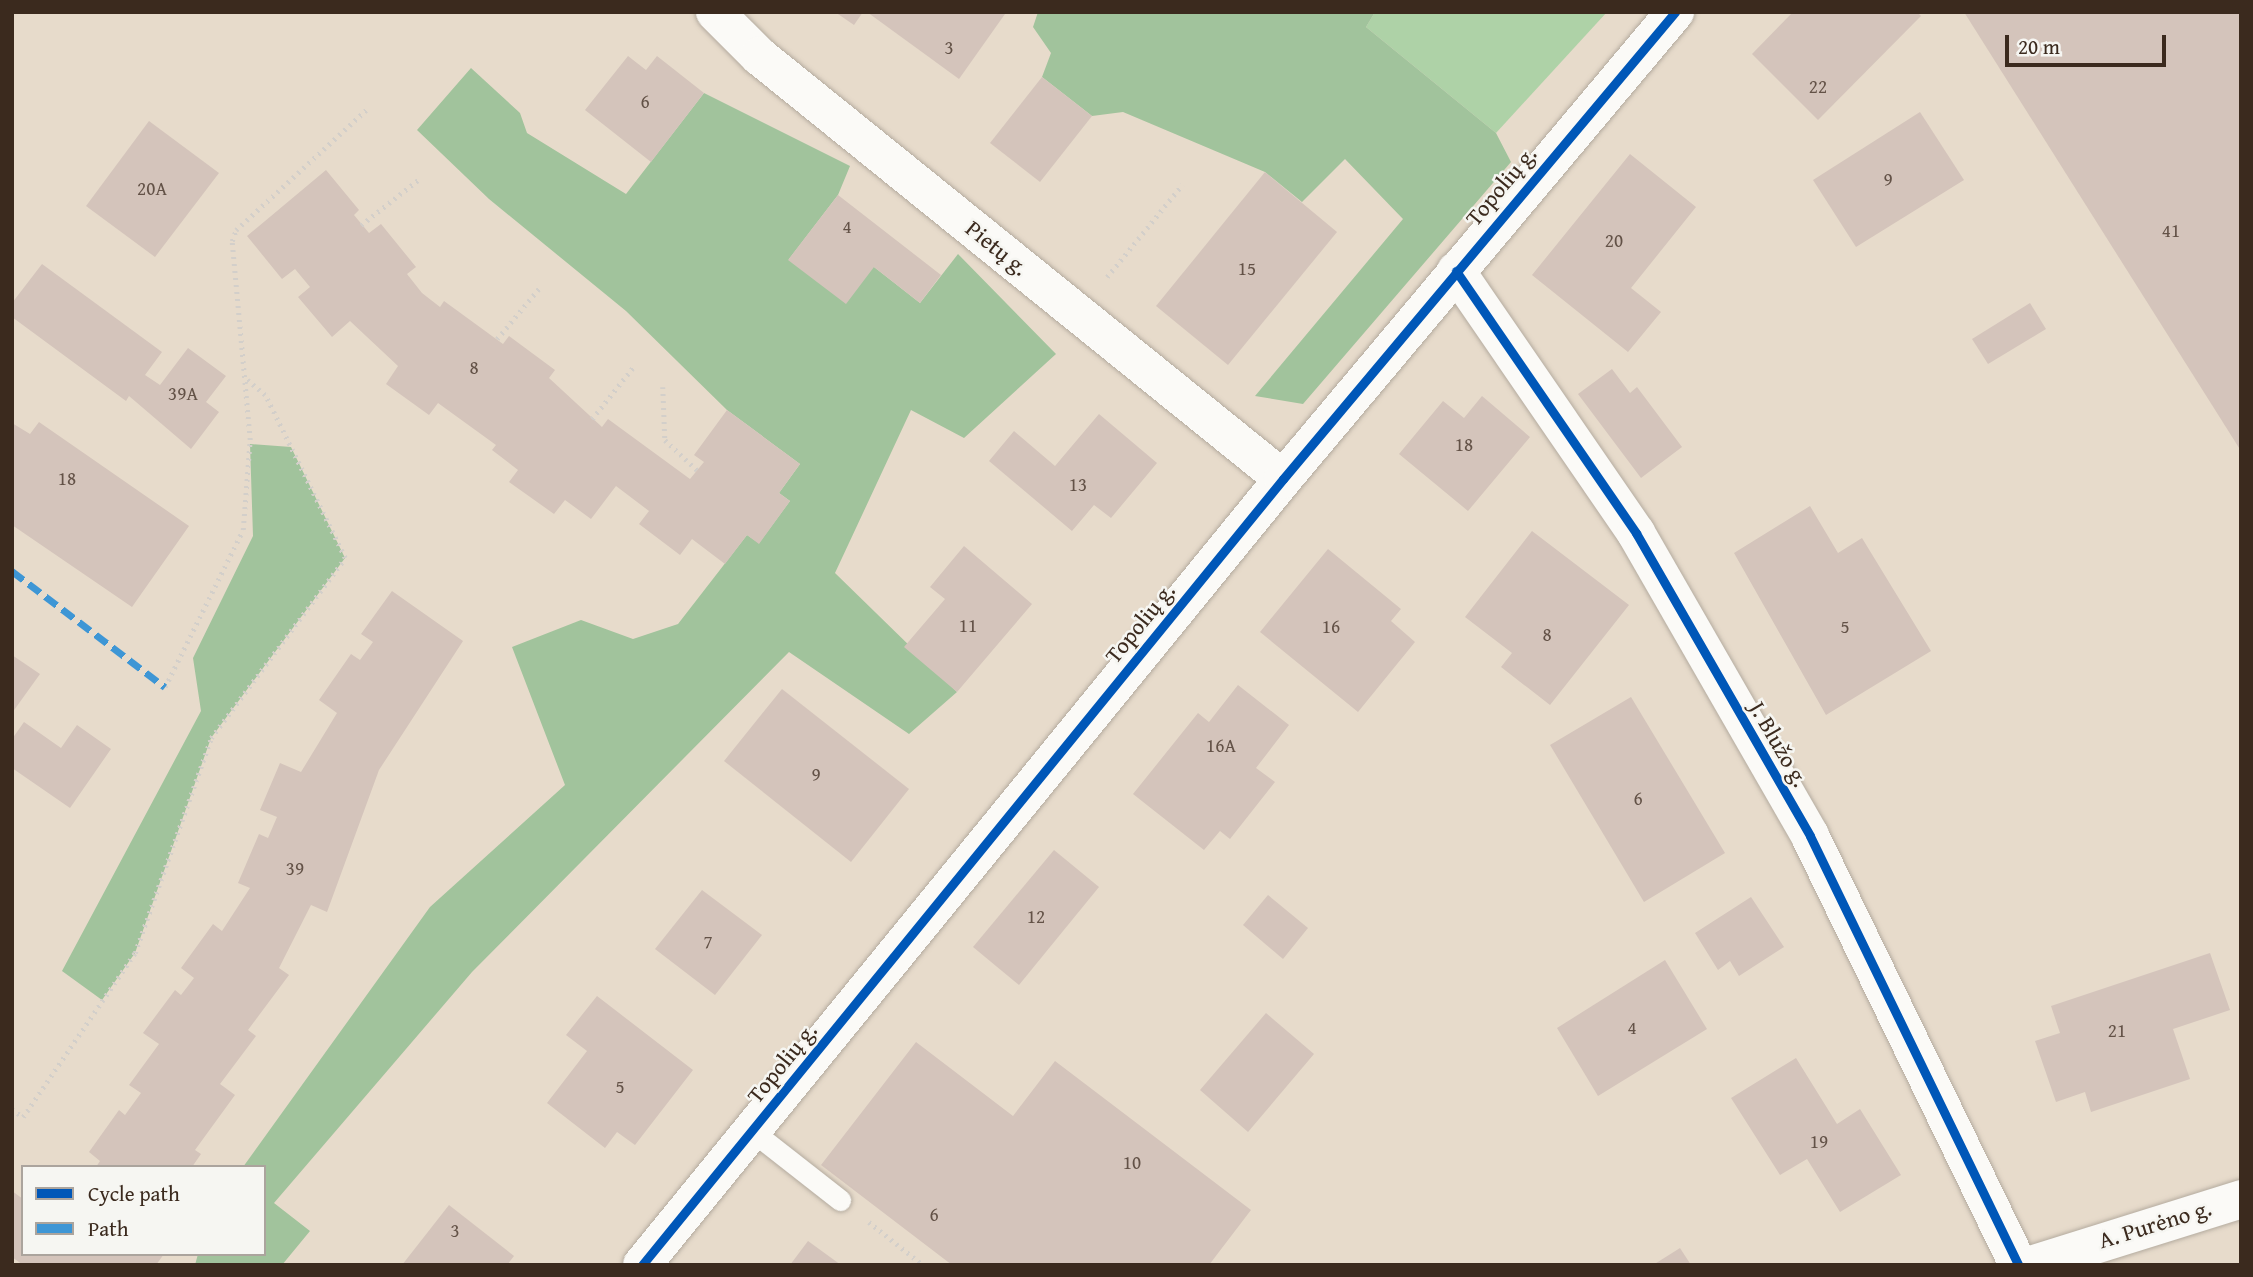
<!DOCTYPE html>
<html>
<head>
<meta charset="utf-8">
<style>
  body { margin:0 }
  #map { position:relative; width:2253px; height:1277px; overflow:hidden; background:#e7dbcb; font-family:"Gentium Book Plus",serif }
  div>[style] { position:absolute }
  .green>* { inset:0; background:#aed2a7 }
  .forest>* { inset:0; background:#a1c39c }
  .building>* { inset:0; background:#d4c4bb }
  .path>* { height:4.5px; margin-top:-2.25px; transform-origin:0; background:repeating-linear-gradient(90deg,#d3cfca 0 2px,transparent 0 7px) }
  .roads { filter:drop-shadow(0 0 2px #b4ab9f) drop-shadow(0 0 2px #b4ab9f) }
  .service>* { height:21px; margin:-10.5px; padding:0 10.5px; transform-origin:10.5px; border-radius:10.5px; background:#fbfaf7 }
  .minor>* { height:38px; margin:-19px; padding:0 19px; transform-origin:19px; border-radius:19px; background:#fbfaf7 }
  .quiet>* { height:7px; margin-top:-3.5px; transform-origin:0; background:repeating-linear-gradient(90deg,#3e96d5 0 14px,transparent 0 21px) }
  .cycleway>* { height:9px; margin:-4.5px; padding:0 4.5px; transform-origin:4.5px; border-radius:4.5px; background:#0057b8 }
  span { translate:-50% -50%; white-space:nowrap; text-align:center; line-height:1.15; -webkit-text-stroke:5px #f6f6f2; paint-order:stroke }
  .number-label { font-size:19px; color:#635247 }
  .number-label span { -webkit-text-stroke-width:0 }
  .street-label { font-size:23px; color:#3b2a1e }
  .frame { position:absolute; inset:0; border:14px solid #3b2a1e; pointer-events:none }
  .legend { position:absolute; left:21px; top:1165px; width:245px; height:91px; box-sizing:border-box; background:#f6f6f2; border:2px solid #aba49d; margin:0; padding:9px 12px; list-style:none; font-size:21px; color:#3b2a1e }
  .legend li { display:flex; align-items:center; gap:14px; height:35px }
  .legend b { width:35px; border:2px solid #aba49d }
  .scale { position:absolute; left:2005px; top:35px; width:161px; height:32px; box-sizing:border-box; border:4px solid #3b2a1e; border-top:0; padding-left:9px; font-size:21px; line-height:24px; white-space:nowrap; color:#3b2a1e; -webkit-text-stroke:5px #f6f6f2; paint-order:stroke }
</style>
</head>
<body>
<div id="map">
  <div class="green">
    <div style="clip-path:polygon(1375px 12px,1607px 12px,1496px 133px,1366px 27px)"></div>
  </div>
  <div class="forest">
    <div style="clip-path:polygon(1038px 12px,1375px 12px,1366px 27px,1496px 133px,1511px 162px,1303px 404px,1255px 396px,1403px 219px,1345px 159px,1302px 202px,1265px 172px,1123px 112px,1092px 116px,1042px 77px,1051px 53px,1033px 27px)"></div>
    <div style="clip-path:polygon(471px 68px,520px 113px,527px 133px,626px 194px,704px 93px,850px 166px,838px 195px,789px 259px,874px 267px,920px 303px,958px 254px,1056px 354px,964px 438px,911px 410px,835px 573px,957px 692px,909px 734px,789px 652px,472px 972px,274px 1203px,310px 1231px,282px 1265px,195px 1265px,198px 1254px,264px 1254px,264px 1167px,243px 1167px,430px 907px,565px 785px,512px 647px,581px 620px,633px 639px,678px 624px,747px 535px,759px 543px,790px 501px,779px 493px,800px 464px,727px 410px,626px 311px,489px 199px,417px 130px)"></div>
    <div style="clip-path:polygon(250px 444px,291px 447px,345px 558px,211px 738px,135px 953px,102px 1000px,62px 971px,201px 711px,193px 658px,253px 536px)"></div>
  </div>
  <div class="building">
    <div style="clip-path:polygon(835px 12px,863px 12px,854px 25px)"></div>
    <div style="clip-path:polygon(867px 12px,1002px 12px,1005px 14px,959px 79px)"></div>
    <div style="clip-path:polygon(1793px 12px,1917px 12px,1921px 16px,1818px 120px,1752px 54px)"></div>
    <div style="clip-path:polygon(1964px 12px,2241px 12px,2241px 451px)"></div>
    <div style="clip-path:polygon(628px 56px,646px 70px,657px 56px,704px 93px,651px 162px,585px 110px)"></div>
    <div style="clip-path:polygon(1042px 77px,1092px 116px,1040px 182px,990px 143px)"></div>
    <div style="clip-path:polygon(1920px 112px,1964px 180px,1856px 247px,1813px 180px)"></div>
    <div style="clip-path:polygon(149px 121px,219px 173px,155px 257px,86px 206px)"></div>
    <div style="clip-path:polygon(1630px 154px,1696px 207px,1631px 288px,1661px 312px,1628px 352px,1532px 275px)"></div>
    <div style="clip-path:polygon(326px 170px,359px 210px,354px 215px,369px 233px,381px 224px,416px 267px,407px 274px,422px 293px,440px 307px,444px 301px,503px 344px,509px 336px,555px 370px,549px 378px,602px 427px,608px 419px,690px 479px,704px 462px,694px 455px,727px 410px,800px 464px,779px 493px,790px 501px,759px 544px,747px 535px,725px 564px,692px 539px,680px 555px,639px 524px,649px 511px,616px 486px,591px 519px,565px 500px,554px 514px,509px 482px,518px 470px,492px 450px,496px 445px,438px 403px,429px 415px,386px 384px,398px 366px,350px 321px,332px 337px,298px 297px,310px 287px,295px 269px,282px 279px,247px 236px)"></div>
    <div style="clip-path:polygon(1265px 172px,1337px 232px,1228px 365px,1156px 306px)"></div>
    <div style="clip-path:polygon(838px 195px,941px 275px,920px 303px,874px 267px,846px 304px,788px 260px)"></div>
    <div style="clip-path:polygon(42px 264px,162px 352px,145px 375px,160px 385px,188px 348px,226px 376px,206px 402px,219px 412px,191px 449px,129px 396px,126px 401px,12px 317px,12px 303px)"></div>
    <div style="clip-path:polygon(2030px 303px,2046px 329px,1988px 364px,1972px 339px)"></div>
    <div style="clip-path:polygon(1612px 369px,1630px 393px,1637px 387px,1682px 447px,1641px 478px,1578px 394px)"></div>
    <div style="clip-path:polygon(1482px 396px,1530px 437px,1468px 511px,1399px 454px,1443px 401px,1464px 418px)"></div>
    <div style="clip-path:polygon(1099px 414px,1157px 463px,1111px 518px,1094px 505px,1072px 531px,989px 461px,1014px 431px,1055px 466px)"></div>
    <div style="clip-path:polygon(39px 422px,189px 526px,132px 607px,12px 525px,12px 423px,30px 434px)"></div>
    <div style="clip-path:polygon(1810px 506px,1838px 553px,1862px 538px,1931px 651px,1826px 715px,1734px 553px)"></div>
    <div style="clip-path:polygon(1532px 531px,1629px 605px,1550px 705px,1501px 667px,1512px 653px,1465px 617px)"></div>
    <div style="clip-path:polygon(964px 546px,1032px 604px,957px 692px,904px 647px,945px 599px,930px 587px)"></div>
    <div style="clip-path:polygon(1328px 549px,1401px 609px,1391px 621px,1415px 642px,1358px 712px,1260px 632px)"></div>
    <div style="clip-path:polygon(392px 591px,463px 641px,379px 770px,327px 912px,311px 905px,279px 968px,289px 975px,248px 1030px,256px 1036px,220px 1084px,235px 1095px,195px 1150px,201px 1154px,192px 1167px,96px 1167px,100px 1161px,89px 1152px,119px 1110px,125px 1115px,141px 1093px,129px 1085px,159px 1044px,143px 1033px,175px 990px,181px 995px,194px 978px,181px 968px,213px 924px,222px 931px,250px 888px,238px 883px,259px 834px,268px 838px,277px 817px,260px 810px,280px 763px,301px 772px,337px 713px,319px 700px,351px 654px,360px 660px,373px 642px,361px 634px)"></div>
    <div style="clip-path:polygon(12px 655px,40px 674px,12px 713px)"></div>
    <div style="clip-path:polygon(1238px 685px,1289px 725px,1256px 768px,1275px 782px,1230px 839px,1220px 831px,1204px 850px,1133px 794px,1198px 713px,1209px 722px)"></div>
    <div style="clip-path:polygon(782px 689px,909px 789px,851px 862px,724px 761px)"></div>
    <div style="clip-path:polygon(1631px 697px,1725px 853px,1644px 902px,1550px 745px)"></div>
    <div style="clip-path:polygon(24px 722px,61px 748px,77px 725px,111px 749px,70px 808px,12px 768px,12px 739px)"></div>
    <div style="clip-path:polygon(1054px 850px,1099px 887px,1019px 985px,973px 947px)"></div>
    <div style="clip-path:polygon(702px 890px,762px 935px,715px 995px,655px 949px)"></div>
    <div style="clip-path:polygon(1268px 895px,1308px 928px,1283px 959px,1243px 925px)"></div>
    <div style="clip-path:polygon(1751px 897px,1784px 947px,1739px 976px,1730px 961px,1718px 970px,1695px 933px)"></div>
    <div style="clip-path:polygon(2210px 953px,2230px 1010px,2173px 1029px,2190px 1079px,2091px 1112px,2085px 1092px,2056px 1102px,2035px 1041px,2060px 1033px,2051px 1006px)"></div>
    <div style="clip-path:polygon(1665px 960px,1707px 1029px,1598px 1096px,1557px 1028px)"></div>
    <div style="clip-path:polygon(597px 996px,693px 1070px,635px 1145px,617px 1132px,605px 1148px,547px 1103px,587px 1051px,566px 1035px)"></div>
    <div style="clip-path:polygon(1266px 1013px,1314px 1054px,1248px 1132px,1200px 1090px)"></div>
    <div style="clip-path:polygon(916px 1042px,1013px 1116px,1055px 1061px,1251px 1210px,1209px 1265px,952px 1265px,821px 1165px)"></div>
    <div style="clip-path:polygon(1796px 1058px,1837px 1124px,1860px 1109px,1901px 1175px,1840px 1212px,1807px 1159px,1780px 1175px,1731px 1098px)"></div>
    <div style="clip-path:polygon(12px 1191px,23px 1199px,23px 1254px,164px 1254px,156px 1265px,23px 1265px,12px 1257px)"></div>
    <div style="clip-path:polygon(449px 1205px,514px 1256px,507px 1265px,402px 1265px)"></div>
    <div style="clip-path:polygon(808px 1241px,841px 1265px,790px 1265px)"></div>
    <div style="clip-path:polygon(1680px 1248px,1691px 1265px,1653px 1265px)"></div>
  </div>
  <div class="path">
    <div style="left:361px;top:225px;width:73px;rotate:-38.3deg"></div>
    <div style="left:1107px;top:277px;width:119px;rotate:-50.8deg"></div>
    <div style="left:497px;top:339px;width:69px;rotate:-50.3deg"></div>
    <div style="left:663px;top:387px;width:53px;rotate:87.8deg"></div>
    <div style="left:665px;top:440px;width:44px;rotate:43.2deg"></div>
    <div style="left:592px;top:419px;width:69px;rotate:-51.5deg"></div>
    <div style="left:165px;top:687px;width:175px;rotate:-63.6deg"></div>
    <div style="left:243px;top:530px;width:90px;rotate:-85.6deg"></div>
    <div style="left:250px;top:440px;width:200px;rotate:-95.2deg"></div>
    <div style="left:232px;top:241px;width:12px;rotate:-70deg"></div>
    <div style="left:236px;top:230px;width:180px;rotate:-42.7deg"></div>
    <div style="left:12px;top:1109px;width:14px;rotate:36deg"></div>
    <div style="left:23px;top:1117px;width:199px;rotate:-55.7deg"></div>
    <div style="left:135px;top:953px;width:228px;rotate:-70.5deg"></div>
    <div style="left:211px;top:738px;width:224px;rotate:-53.3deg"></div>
    <div style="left:345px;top:558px;width:182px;rotate:-116.1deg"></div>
    <div style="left:265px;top:395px;width:26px;rotate:-140deg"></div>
    <div style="left:869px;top:1222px;width:69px;rotate:38.5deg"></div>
  </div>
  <div class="roads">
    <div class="service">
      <div style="left:752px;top:1131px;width:112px;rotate:38.1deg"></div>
    </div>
    <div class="minor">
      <div style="left:715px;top:12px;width:62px;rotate:45deg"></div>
      <div style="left:759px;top:56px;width:673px;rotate:38.91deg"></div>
      <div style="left:1456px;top:271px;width:318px;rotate:55.5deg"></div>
      <div style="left:1636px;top:533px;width:349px;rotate:60.1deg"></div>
      <div style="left:1810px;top:836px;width:477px;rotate:64.1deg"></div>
      <div style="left:642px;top:1265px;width:1014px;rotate:-50.8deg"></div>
      <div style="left:1283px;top:479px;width:610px;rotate:-49.99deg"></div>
      <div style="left:2031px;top:1265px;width:220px;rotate:-17.4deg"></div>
    </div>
  </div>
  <div class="quiet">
    <div style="left:12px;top:571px;width:192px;rotate:37.2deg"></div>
  </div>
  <div class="cycleway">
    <div style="left:1456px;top:271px;width:318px;rotate:55.5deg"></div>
    <div style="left:1636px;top:533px;width:349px;rotate:60.1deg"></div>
    <div style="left:1810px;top:836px;width:477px;rotate:64.1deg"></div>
    <div style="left:642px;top:1265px;width:1014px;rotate:-50.8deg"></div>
    <div style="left:1283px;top:479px;width:610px;rotate:-49.99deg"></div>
  </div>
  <div class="number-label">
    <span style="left:949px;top:48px">3</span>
    <span style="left:1818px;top:87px">22</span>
    <span style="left:645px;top:102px">6</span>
    <span style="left:1888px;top:180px">9</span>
    <span style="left:152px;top:189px">20A</span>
    <span style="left:847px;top:227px">4</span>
    <span style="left:2171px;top:231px">41</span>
    <span style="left:1614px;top:241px">20</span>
    <span style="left:1247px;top:269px">15</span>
    <span style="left:474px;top:368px">8</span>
    <span style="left:183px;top:394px">39A</span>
    <span style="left:1464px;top:445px">18</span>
    <span style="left:67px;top:479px">18</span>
    <span style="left:1078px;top:485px">13</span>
    <span style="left:968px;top:626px">11</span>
    <span style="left:1331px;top:627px">16</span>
    <span style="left:1845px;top:627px">5</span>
    <span style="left:1547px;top:635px">8</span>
    <span style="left:1221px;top:746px">16A</span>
    <span style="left:816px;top:775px">9</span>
    <span style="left:1638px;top:799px">6</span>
    <span style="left:295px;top:869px">39</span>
    <span style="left:1036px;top:917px">12</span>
    <span style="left:708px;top:942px">7</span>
    <span style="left:1632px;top:1028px">4</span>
    <span style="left:2117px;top:1031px">21</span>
    <span style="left:620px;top:1087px">5</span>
    <span style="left:1819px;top:1142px">19</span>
    <span style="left:1132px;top:1163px">10</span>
    <span style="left:934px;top:1215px">6</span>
    <span style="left:455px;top:1231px">3</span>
  </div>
  <div class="street-label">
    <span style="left:1501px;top:186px;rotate:-50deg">Topolių g.</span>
    <span style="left:997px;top:248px;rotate:39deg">Pietų g.</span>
    <span style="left:1140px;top:623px;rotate:-51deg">Topolių g.</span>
    <span style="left:1779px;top:744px;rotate:60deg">J. Blužo g.</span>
    <span style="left:782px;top:1063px;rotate:-51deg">Topolių g.</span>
    <span style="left:2155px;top:1224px;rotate:-17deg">A. Purėno g.</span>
  </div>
  <div class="frame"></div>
  <ul class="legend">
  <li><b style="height:9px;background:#0057b8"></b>Cycle path</li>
  <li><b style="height:9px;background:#3e96d5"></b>Path</li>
  </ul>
  <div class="scale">20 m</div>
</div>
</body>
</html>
